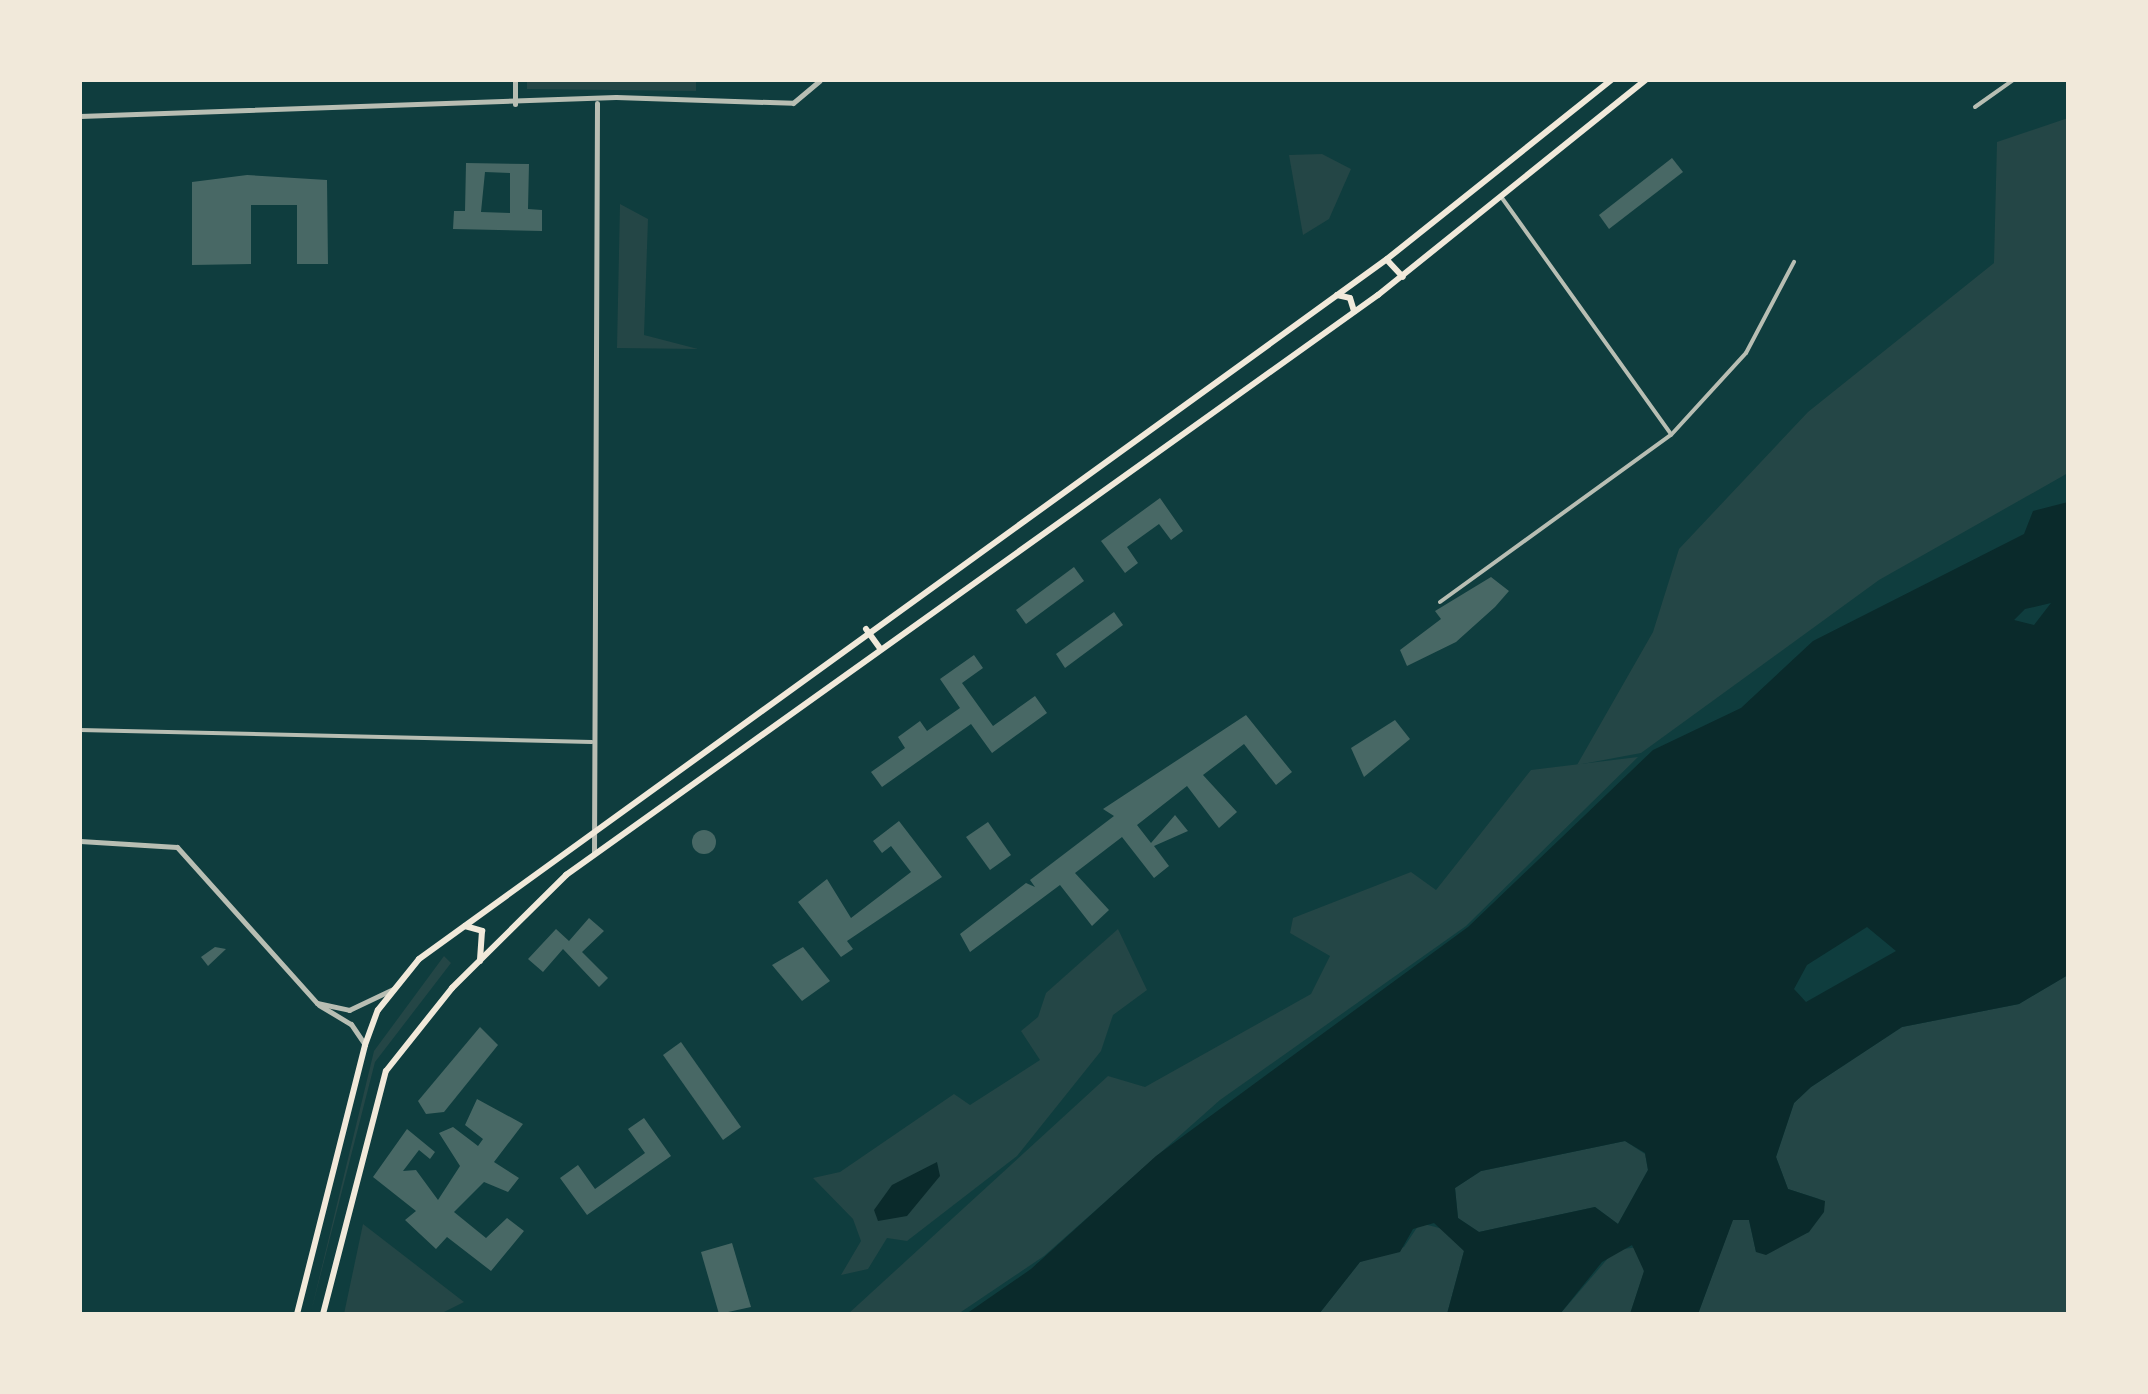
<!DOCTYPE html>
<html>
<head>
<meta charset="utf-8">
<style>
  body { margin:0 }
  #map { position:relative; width:2148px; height:1394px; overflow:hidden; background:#0f3d3e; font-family:Ubuntu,sans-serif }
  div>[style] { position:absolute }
  .green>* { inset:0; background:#244646 }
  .water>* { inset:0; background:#0a2a2b }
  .building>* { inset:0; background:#486865 }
  .round { border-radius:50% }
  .minor>* { height:4px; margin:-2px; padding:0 2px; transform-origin:2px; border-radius:2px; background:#b8beb3 }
  .tertiary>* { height:5px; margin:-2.5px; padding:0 2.5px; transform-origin:2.5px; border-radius:2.5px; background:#b8beb3 }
  .primary>* { height:6px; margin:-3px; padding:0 3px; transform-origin:3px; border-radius:3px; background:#f1e9da }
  span { translate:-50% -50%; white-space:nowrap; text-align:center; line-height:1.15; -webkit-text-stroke:10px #f1e9da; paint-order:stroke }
  .frame { position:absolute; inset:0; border:82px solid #f1e9da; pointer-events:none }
</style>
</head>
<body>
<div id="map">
  <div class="green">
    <div style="clip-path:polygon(527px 80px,696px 80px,696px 91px,527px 89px)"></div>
    <div style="clip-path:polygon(2068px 118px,2068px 473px,1879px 580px,1641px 753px,1577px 765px,1653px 632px,1679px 549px,1808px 412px,1994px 263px,1997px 142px)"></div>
    <div style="clip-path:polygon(1322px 154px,1351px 169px,1329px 219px,1303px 235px,1289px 155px)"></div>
    <div style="clip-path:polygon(620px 204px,648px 219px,644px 335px,698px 349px,617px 348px)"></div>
    <div style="clip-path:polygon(1638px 757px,1466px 926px,1220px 1100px,1044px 1256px,958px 1314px,848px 1314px,1108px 1076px,1145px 1087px,1311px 994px,1330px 956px,1290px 933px,1293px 918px,1411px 872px,1436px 890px,1531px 770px)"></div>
    <div style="clip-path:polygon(1118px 929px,1147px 990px,1113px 1015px,1101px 1051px,1017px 1156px,907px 1241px,887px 1238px,868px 1269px,841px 1275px,861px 1241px,853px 1219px,813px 1178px,840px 1172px,954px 1094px,970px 1105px,1040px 1060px,1021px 1031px,1038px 1017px,1046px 993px)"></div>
    <div style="clip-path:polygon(444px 956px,451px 963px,375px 1062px,311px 1312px,374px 1051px)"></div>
    <div style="clip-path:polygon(2068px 975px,2068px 1314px,1698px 1314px,1733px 1219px,1749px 1220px,1756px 1252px,1809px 1232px,1819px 1199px,1788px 1189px,1776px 1157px,1794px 1103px,1811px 1087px,1902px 1027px,2019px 1004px)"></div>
    <div style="clip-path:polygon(1625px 1141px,1645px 1154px,1648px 1170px,1618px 1224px,1595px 1207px,1479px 1232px,1458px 1218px,1455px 1188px,1481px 1171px)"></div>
    <div style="clip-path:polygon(1420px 1223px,1451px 1231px,1464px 1251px,1447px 1314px,1319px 1314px,1360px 1262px,1404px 1247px)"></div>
    <div style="clip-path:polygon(363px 1224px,464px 1302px,440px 1314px,344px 1314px)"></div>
    <div style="clip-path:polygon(1639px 1247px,1644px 1272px,1630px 1314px,1560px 1314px,1615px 1250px)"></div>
  </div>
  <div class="water">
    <div style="clip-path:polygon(evenodd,2068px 502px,2068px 975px,2019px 1004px,1902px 1027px,1811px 1087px,1794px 1103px,1776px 1157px,1788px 1189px,1825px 1201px,1824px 1212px,1809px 1232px,1766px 1255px,1756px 1252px,1749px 1220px,1733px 1220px,1698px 1314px,1630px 1314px,1644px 1271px,1632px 1245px,1602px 1262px,1560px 1314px,1447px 1314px,1464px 1251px,1434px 1223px,1413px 1229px,1400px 1252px,1360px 1262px,1319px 1314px,966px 1314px,1031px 1269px,1156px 1156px,1468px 927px,1653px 750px,1741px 708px,1813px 641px,2024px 534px,2033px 511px,2068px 502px,2051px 603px,2034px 625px,2014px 620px,2025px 609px,2051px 603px,2068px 502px,1867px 927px,1896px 951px,1806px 1002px,1794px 989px,1807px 965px,1867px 927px,2068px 502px,1625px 1141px,1645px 1153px,1648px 1170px,1618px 1224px,1595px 1207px,1479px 1232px,1458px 1218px,1455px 1188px,1481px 1171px,1625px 1141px)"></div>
    <div style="clip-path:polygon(937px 1162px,940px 1176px,907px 1216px,878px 1221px,874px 1210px,892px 1185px)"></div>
  </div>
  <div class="building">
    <div style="clip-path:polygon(1672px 158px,1683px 172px,1609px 229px,1599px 215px)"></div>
    <div style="clip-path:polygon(evenodd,466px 163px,529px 164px,528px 209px,542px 210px,542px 231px,453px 229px,454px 211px,465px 211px,466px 163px,485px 172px,510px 173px,510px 213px,481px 212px,485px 172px)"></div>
    <div style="clip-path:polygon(247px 175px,327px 180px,328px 264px,297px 264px,297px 205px,251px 205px,251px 264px,192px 265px,192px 182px)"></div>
    <div style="clip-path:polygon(1160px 498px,1183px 531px,1171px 540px,1159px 524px,1127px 547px,1138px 563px,1125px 573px,1101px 541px)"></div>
    <div style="clip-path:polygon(1074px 567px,1084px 581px,1026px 624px,1016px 610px)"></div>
    <div style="clip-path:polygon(1491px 577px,1509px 591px,1495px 607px,1456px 642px,1407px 666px,1400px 650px,1441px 619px,1435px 611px)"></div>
    <div style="clip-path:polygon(1114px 612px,1123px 625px,1065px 668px,1056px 654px)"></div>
    <div style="clip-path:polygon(974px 655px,983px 668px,962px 683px,993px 726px,1035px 696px,1047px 713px,992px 753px,971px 724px,882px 787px,871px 772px,905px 748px,898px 737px,920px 721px,927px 731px,960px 708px,940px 679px)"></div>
    <div style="clip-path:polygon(1246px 715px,1292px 772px,1276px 785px,1244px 744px,1203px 775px,1237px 812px,1219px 828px,1187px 786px,1137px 825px,1151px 843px,1175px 815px,1188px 831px,1154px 846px,1169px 866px,1154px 878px,1122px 837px,1075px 873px,1109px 910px,1092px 926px,1060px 885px,970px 952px,960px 934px,1026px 883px,1035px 887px,1030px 880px,1114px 816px,1103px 809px)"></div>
    <div style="clip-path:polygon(1395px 720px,1410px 739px,1364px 777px,1351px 748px)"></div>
    <div style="clip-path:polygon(899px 821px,942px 877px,847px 941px,853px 949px,841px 957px,798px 902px,827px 879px,851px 918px,911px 872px,891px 846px,882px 853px,873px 841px)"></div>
    <div style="clip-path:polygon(988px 822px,1011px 855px,990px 870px,966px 837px)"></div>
    <div class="round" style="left:692px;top:830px;width:24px;height:24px"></div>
    <div style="clip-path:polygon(589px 918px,604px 931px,582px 952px,608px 978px,599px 987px,563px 949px,543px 972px,528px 959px,556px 929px,569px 941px)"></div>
    <div style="clip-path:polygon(215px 947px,226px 949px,208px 966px,201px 957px)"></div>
    <div style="clip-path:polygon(803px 947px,830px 981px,802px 1001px,772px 965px)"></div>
    <div style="clip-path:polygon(480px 1027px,498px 1045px,444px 1112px,426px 1114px,418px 1101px)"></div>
    <div style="clip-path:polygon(681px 1042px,741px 1127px,723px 1140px,663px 1055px)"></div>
    <div style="clip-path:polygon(477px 1099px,523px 1124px,494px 1162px,519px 1178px,508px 1192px,484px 1182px,454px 1212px,486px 1238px,507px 1218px,524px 1231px,491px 1271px,447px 1237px,436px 1249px,405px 1220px,416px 1211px,373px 1177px,407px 1129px,435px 1152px,430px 1159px,419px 1150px,403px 1171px,416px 1170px,438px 1200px,460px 1166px,439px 1133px,453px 1127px,478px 1146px,483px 1139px,465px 1125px)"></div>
    <div style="clip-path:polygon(644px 1118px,671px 1156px,587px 1215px,560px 1178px,578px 1165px,595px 1189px,645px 1153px,628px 1129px)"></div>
    <div style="clip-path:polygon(732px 1243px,751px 1307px,719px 1314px,701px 1252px)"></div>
  </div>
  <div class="minor">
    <div style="left:1975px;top:107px;width:47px;rotate:-35.4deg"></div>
    <div style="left:1502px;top:198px;width:290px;rotate:54.4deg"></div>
    <div style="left:1440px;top:602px;width:285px;rotate:-35.9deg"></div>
    <div style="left:1671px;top:435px;width:111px;rotate:-47.6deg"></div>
    <div style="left:1746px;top:353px;width:103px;rotate:-62.2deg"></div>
    <div style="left:80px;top:730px;width:512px;rotate:1.34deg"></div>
  </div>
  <div class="tertiary">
    <div style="left:515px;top:80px;width:24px;rotate:90deg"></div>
    <div style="left:80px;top:116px;width:536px;rotate:-2.03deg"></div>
    <div style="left:616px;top:97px;width:177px;rotate:1.9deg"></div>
    <div style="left:793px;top:103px;width:35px;rotate:-40deg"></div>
    <div style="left:80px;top:841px;width:97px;rotate:3.5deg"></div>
    <div style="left:177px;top:847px;width:210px;rotate:48.1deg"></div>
    <div style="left:317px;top:1003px;width:33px;rotate:12deg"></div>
    <div style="left:349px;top:1010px;width:49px;rotate:-25.5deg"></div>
    <div style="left:594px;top:853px;width:750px;rotate:-89.77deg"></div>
    <div style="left:319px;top:1005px;width:37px;rotate:31deg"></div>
    <div style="left:351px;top:1024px;width:25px;rotate:56deg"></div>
  </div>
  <div class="primary">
    <div style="left:1387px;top:260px;width:23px;rotate:47deg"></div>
    <div style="left:1337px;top:295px;width:13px;rotate:13deg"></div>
    <div style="left:1350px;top:298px;width:14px;rotate:73deg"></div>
    <div style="left:866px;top:629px;width:24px;rotate:54deg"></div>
    <div style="left:465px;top:926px;width:18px;rotate:16deg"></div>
    <div style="left:482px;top:931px;width:30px;rotate:94deg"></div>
    <div style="left:297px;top:1314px;width:277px;rotate:-75.8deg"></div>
    <div style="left:365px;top:1045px;width:37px;rotate:-70deg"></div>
    <div style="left:378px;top:1010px;width:65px;rotate:-51.2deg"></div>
    <div style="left:419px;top:959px;width:1195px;rotate:-35.87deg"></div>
    <div style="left:1387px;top:259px;width:287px;rotate:-38.6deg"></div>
    <div style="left:323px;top:1314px;width:251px;rotate:-75.5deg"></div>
    <div style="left:386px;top:1071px;width:106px;rotate:-51.5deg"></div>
    <div style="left:452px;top:988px;width:161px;rotate:-44.7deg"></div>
    <div style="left:566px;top:875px;width:998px;rotate:-35.54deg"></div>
    <div style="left:1378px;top:295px;width:343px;rotate:-38.8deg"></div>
  </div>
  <div class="frame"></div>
</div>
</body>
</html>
